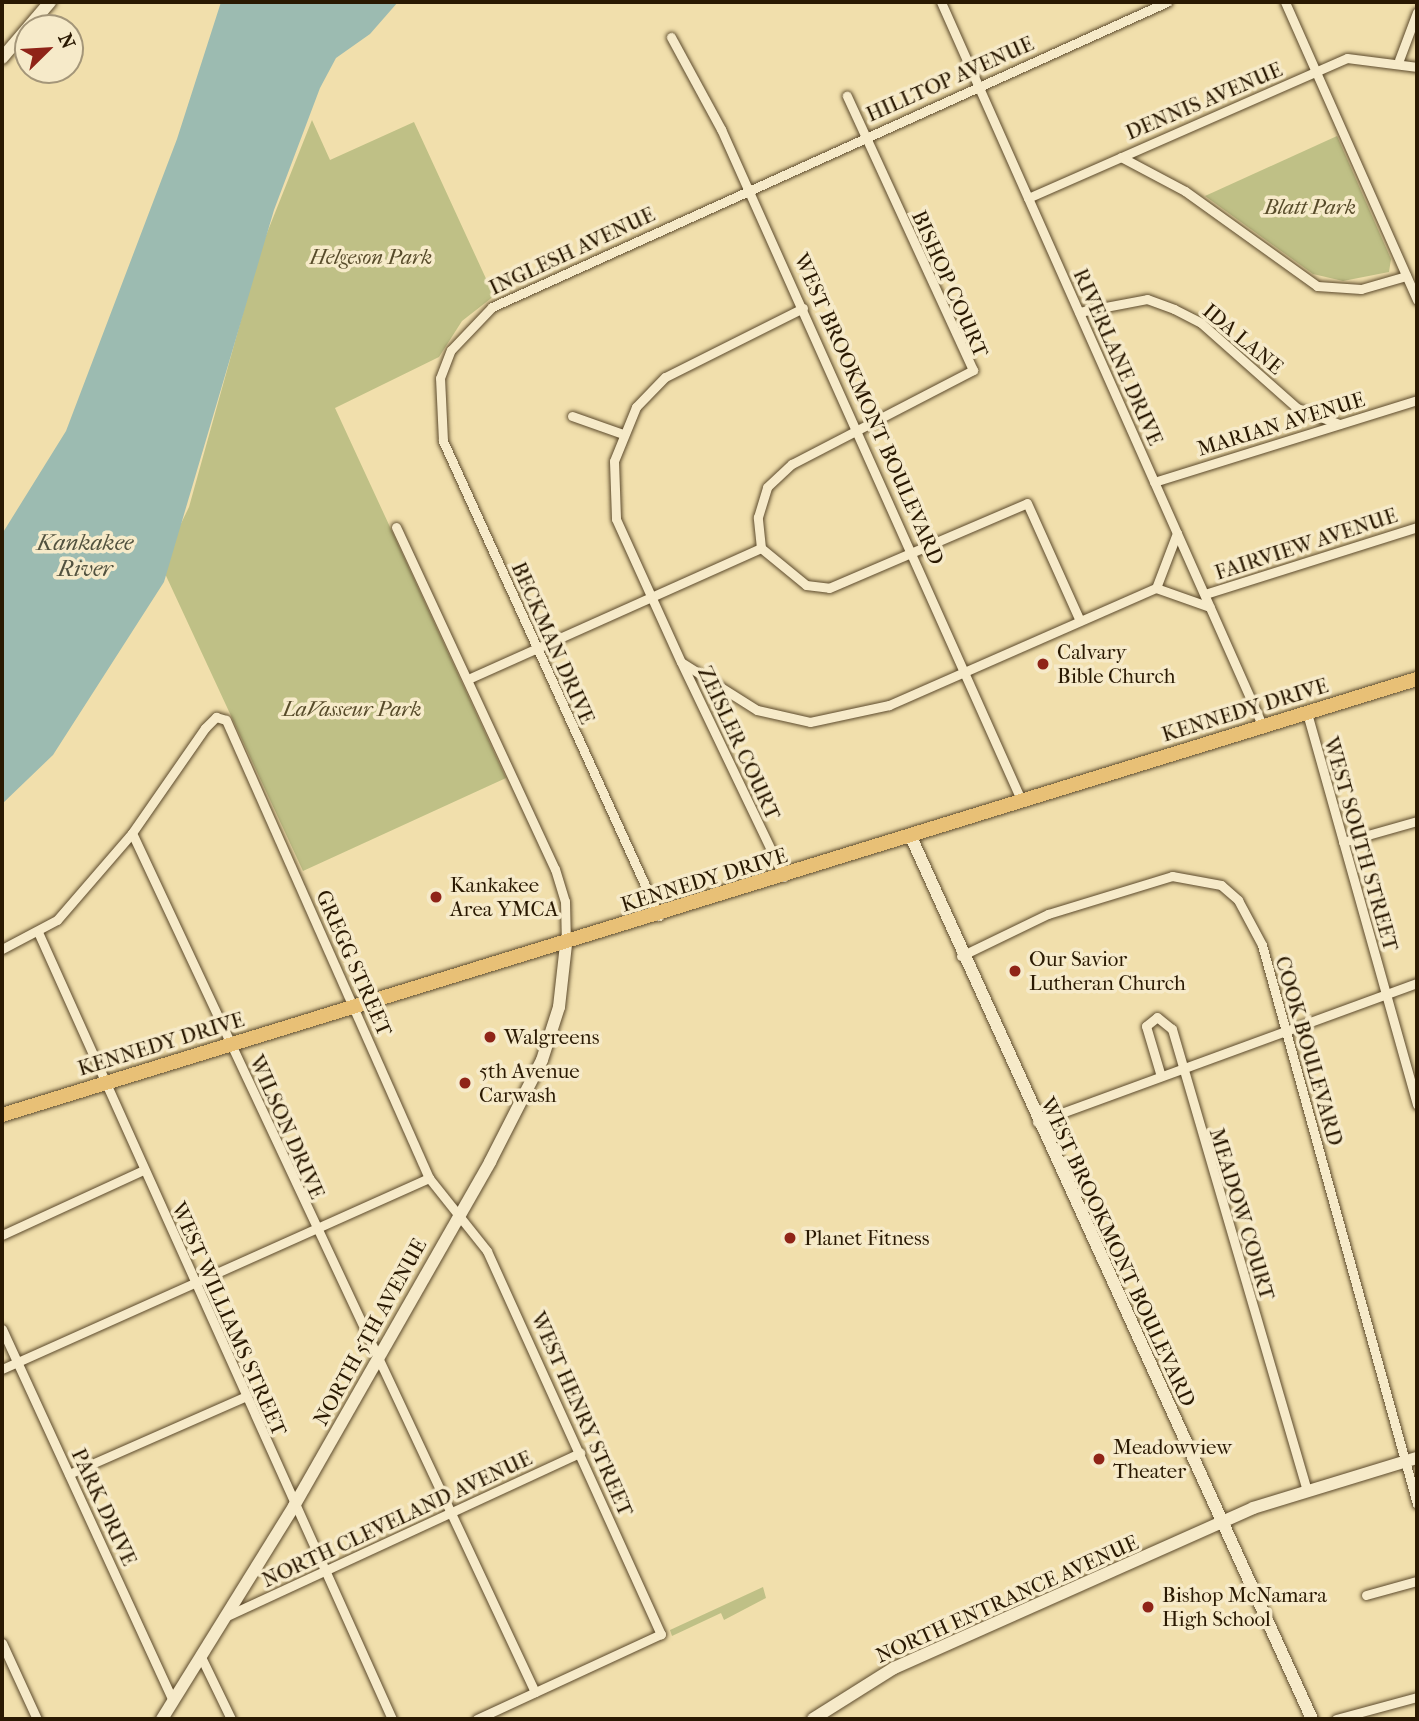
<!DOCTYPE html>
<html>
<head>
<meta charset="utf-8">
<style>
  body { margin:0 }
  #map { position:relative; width:1419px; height:1721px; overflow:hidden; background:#f1dfac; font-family:"IM FELL French Canon",serif }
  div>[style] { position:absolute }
  .green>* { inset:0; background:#bfc086 }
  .water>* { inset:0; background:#9cbbb1 }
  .roads { filter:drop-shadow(0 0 2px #5c4a2c) drop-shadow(0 0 2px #5c4a2c) }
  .street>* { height:9px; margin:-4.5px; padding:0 4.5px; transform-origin:4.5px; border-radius:4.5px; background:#f6eac9 }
  .secondary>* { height:12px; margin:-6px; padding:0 6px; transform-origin:6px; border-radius:6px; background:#f6eac9 }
  .primary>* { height:14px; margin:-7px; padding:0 7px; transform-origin:7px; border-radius:7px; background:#e8c076 }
  .dots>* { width:19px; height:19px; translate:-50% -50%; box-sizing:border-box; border:4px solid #f6eac9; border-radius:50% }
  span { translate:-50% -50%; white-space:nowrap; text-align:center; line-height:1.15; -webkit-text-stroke:7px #f6eac9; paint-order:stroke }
  .street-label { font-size:21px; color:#2a1902 }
  .park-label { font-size:21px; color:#574b2a; font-style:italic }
  .poi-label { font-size:21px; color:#2a1902 }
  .left { translate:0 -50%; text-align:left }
  .water-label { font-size:23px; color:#52523f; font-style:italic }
  .frame { position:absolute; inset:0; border:4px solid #2a1902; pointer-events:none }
  .north { position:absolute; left:14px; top:14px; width:70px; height:70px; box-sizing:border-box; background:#f6eac9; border:2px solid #a49679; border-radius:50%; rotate:66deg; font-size:19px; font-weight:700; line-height:28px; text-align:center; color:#2a1902 }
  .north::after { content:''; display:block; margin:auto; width:24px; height:32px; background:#8f2418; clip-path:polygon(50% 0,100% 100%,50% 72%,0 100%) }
</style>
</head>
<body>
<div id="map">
  <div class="green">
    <div style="clip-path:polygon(312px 120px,330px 160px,414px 122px,494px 296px,462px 321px,439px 357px,335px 408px,506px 778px,303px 871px,161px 565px,189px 507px,261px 248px)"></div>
    <div style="clip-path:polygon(1337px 136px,1391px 259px,1389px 272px,1343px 281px,1313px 274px,1205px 196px)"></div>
    <div style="clip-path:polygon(763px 1587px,766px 1598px,724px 1620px,721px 1613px,672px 1636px,670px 1630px)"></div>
  </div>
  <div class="water">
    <div style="clip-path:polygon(221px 2px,398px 2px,370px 34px,336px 58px,320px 88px,274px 210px,164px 582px,53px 755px,2px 804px,2px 534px,66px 431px,177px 139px)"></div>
  </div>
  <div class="roads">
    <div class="street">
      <div style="left:941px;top:2px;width:793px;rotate:66.05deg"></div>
      <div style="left:1285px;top:2px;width:326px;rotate:66.1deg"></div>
      <div style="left:671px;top:37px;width:105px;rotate:61.5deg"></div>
      <div style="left:721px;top:129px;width:737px;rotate:65.9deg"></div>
      <div style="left:1399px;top:60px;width:51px;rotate:-69.4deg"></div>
      <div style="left:1121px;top:157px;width:72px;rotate:28deg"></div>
      <div style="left:1185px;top:191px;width:163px;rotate:35.7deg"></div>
      <div style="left:1317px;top:286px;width:44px;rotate:3.9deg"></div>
      <div style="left:1361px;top:289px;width:47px;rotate:-16.1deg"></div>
      <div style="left:1028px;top:198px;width:348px;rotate:-23.7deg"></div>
      <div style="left:1347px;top:58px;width:71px;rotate:7.3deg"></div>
      <div style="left:803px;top:308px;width:154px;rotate:153.4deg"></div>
      <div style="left:665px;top:377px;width:42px;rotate:134deg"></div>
      <div style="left:636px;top:407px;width:58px;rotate:112.2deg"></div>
      <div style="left:614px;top:461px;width:58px;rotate:88deg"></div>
      <div style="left:616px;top:519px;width:157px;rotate:65.6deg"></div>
      <div style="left:681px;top:662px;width:90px;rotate:32.3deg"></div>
      <div style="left:757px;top:710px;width:54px;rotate:12.8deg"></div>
      <div style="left:810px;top:722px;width:81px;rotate:-12.1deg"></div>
      <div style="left:889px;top:705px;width:292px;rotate:-23.7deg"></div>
      <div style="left:1156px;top:588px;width:59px;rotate:-69.1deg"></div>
      <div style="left:1079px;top:312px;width:69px;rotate:-10.8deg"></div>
      <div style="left:1147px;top:299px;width:29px;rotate:20deg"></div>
      <div style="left:1174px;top:309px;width:30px;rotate:27deg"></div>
      <div style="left:1201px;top:323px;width:128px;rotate:41.5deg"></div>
      <div style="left:1297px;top:408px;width:45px;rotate:20.9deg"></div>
      <div style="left:572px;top:416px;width:54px;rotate:19.4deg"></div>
      <div style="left:1154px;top:482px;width:275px;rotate:-17.3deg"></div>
      <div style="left:396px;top:527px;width:377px;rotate:65.1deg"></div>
      <div style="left:555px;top:869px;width:34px;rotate:73deg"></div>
      <div style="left:565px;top:901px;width:43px;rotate:88.7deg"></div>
      <div style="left:761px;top:548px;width:31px;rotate:-96deg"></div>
      <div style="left:758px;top:517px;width:31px;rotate:-73deg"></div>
      <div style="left:767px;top:487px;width:34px;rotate:-43deg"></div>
      <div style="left:792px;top:464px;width:204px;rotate:-27.4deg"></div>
      <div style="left:973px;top:370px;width:302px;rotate:-114.7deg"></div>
      <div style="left:761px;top:548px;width:58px;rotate:39.4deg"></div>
      <div style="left:806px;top:585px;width:23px;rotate:7deg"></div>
      <div style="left:829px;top:588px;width:215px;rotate:-23.2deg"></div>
      <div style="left:1027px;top:503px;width:129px;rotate:65.8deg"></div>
      <div style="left:1156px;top:588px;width:57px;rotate:19.4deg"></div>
      <div style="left:1205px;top:594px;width:222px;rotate:-17.5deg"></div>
      <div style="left:682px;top:664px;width:236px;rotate:64.4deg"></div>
      <div style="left:468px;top:679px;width:321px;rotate:-24.1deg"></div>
      <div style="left:1307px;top:713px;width:407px;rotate:74.3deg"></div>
      <div style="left:132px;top:833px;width:949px;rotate:64.87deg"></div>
      <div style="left:1343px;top:842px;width:77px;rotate:-15.8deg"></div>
      <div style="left:659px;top:916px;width:522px;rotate:-114.45deg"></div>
      <div style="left:443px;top:441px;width:63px;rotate:-92.7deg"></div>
      <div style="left:440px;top:378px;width:30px;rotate:-69deg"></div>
      <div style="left:451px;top:350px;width:59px;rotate:-46.4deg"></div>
      <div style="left:492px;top:307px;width:741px;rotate:-24.32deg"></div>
      <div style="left:38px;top:932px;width:863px;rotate:65.78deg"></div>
      <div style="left:2px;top:949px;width:62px;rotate:-27.8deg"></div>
      <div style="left:57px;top:920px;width:115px;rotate:-49.2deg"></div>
      <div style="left:132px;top:833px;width:128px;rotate:-55.2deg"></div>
      <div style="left:205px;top:728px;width:16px;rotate:-45deg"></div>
      <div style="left:216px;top:717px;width:10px;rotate:17deg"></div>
      <div style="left:226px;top:720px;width:501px;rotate:66.1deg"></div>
      <div style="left:429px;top:1178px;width:93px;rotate:51.5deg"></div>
      <div style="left:487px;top:1251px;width:421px;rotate:65.6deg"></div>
      <div style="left:661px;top:1634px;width:203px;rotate:155.2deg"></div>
      <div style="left:961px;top:956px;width:97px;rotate:-25.8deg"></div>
      <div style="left:1048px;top:914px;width:130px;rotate:-17deg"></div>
      <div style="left:1172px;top:876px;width:50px;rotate:10.4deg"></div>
      <div style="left:1221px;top:885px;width:23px;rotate:41deg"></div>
      <div style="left:1238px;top:900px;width:51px;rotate:61.9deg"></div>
      <div style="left:1262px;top:945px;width:580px;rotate:74.5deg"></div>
      <div style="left:1160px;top:1073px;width:49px;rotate:-106.6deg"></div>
      <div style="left:1146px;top:1026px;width:14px;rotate:-39deg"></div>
      <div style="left:1157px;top:1017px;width:19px;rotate:39deg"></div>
      <div style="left:1172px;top:1029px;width:480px;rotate:73.7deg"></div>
      <div style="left:1037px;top:1122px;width:405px;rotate:-20.1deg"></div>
      <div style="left:2px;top:1235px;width:155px;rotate:-24.7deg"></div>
      <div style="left:2px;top:1329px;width:409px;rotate:65.3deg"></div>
      <div style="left:2px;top:1369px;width:468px;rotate:-24.1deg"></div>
      <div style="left:69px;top:1474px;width:191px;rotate:-23.7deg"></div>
      <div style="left:1366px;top:1595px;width:53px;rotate:-15.4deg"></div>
      <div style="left:229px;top:1615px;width:387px;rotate:-24.8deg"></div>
      <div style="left:2px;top:1643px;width:84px;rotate:65.3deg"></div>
      <div style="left:202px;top:1659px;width:67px;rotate:64.2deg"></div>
      <div style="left:1336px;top:1719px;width:84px;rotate:-15.2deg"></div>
    </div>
    <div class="secondary">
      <div style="left:2px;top:58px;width:74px;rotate:-49.4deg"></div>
      <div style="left:911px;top:837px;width:969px;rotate:65.55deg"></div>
      <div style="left:162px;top:1719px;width:251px;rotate:-58.2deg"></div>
      <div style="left:294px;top:1506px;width:396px;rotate:-60.3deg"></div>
      <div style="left:490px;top:1162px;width:114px;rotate:-63deg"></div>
      <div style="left:542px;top:1060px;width:56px;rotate:-72.2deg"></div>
      <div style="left:559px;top:1007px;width:62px;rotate:-83.6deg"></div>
      <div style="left:813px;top:1719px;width:96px;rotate:-32.2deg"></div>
      <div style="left:894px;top:1668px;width:393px;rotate:-24deg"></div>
      <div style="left:1253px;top:1508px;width:171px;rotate:-17deg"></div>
    </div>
    <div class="primary">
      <div style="left:2px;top:1115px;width:1481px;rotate:-17.13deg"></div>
    </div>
  </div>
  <div class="dots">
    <div style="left:1043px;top:664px;background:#8f2418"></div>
    <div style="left:436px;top:897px;background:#8f2418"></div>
    <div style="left:1015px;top:971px;background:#8f2418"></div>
    <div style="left:490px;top:1037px;background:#8f2418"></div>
    <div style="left:465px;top:1083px;background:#8f2418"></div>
    <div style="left:790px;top:1238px;background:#8f2418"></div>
    <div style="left:1099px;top:1459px;background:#8f2418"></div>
    <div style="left:1148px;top:1607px;background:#8f2418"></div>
  </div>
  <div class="street-label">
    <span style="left:950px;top:79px;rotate:-24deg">HILLTOP AVENUE</span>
    <span style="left:1204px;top:101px;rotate:-23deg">DENNIS AVENUE</span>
    <span style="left:572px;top:251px;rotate:-25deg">INGLESH AVENUE</span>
    <span style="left:950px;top:284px;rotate:66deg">BISHOP COURT</span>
    <span style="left:1243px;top:339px;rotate:40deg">IDA LANE</span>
    <span style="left:1118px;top:357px;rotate:66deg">RIVERLANE DRIVE</span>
    <span style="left:869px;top:409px;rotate:66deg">WEST BROOKMONT BOULEVARD</span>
    <span style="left:1281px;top:424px;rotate:-17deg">MARIAN AVENUE</span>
    <span style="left:1306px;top:544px;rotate:-18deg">FAIRVIEW AVENUE</span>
    <span style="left:553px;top:643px;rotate:66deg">BECKMAN DRIVE</span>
    <span style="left:1245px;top:710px;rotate:-17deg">KENNEDY DRIVE</span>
    <span style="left:739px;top:743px;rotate:65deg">ZEISLER COURT</span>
    <span style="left:1361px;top:844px;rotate:74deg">WEST SOUTH STREET</span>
    <span style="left:704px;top:880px;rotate:-17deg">KENNEDY DRIVE</span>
    <span style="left:354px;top:963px;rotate:66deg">GREGG STREET</span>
    <span style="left:161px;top:1044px;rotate:-17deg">KENNEDY DRIVE</span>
    <span style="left:1309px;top:1051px;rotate:74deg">COOK BOULEVARD</span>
    <span style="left:287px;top:1127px;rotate:66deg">WILSON DRIVE</span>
    <span style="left:1242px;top:1214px;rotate:73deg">MEADOW COURT</span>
    <span style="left:1118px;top:1252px;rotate:65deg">WEST BROOKMONT BOULEVARD</span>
    <span style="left:229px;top:1319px;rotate:66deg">WEST WILLIAMS STREET</span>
    <span style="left:370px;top:1332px;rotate:-61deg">NORTH 5TH AVENUE</span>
    <span style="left:582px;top:1414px;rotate:66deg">WEST HENRY STREET</span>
    <span style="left:104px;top:1507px;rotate:65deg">PARK DRIVE</span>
    <span style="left:397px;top:1519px;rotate:-25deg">NORTH CLEVELAND AVENUE</span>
    <span style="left:1007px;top:1599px;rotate:-24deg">NORTH ENTRANCE AVENUE</span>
  </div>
  <div class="park-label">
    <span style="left:1310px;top:207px">Blatt Park</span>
    <span style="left:371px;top:257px">Helgeson Park</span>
    <span style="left:352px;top:709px">LaVasseur Park</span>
  </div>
  <div class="poi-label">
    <span class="left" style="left:1057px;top:664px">Calvary<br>Bible Church</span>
    <span class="left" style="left:450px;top:897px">Kankakee<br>Area YMCA</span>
    <span class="left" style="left:1029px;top:971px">Our Savior<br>Lutheran Church</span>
    <span class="left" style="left:504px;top:1037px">Walgreens</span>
    <span class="left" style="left:479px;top:1083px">5th Avenue<br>Carwash</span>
    <span class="left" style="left:804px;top:1238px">Planet Fitness</span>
    <span class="left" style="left:1113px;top:1459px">Meadowview<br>Theater</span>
    <span class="left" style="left:1162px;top:1607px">Bishop McNamara<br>High School</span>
  </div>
  <div class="water-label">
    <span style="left:85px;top:556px">Kankakee<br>River</span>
  </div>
  <div class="frame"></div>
  <div class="north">N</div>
</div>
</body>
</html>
